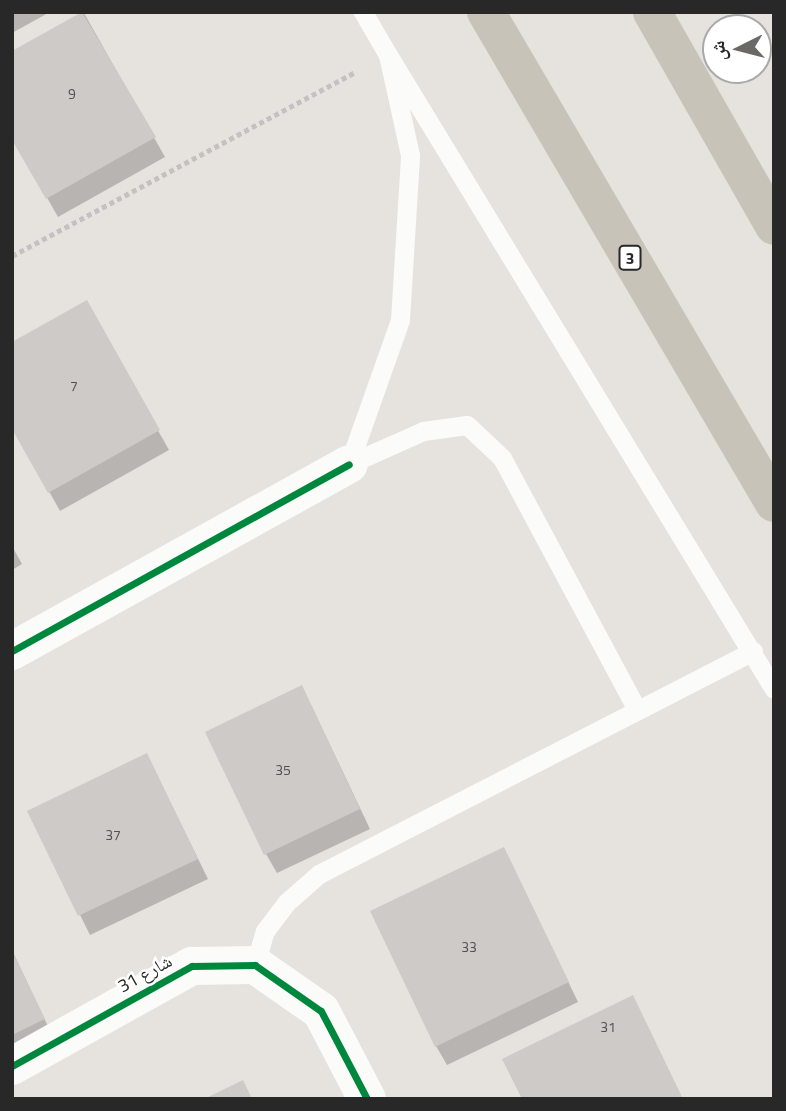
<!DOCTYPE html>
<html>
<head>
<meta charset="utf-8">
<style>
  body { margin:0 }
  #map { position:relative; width:786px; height:1111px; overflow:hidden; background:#e6e2de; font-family:"Titillium Web","Noto Naskh Arabic",sans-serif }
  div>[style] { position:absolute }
  .shadow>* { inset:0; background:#0003 }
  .building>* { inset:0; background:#cdcac7 }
  .path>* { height:4.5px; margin-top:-2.25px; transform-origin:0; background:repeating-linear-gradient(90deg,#c3c2c2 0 5px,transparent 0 8.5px) }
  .service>* { height:19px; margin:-9.5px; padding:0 9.5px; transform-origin:9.5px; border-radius:9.5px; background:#fbfbfa }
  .minor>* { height:38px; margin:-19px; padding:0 19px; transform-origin:19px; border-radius:19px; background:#fbfbfa }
  .primary>* { height:38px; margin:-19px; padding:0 19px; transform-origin:19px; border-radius:19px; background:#c7c3b8 }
  .cycleway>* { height:7px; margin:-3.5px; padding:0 3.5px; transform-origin:3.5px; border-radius:3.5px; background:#00873e }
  span { translate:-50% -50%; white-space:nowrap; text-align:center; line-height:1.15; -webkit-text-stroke:5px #fff; paint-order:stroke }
  .number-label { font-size:14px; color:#525150 }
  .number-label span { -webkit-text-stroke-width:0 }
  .shield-label span { padding:2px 5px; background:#fff; border:2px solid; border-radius:5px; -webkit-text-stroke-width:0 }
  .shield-label { font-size:16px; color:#282828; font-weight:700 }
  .street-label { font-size:18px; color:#282828 }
  .frame { position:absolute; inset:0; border:14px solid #282828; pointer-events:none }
  .north { position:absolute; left:702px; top:14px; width:70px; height:70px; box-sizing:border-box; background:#fff; border:2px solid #a9a9a9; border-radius:50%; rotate:264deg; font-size:19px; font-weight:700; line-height:28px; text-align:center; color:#282828 }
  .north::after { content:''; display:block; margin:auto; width:24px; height:32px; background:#6a6968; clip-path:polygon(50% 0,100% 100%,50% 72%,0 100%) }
</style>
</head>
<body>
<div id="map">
  <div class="shadow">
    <div style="clip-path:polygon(12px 12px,50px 12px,12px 33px)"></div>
    <div style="clip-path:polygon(84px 13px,165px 157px,58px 217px,12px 136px,12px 53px)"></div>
    <div style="clip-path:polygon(86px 303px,169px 450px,60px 511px,12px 425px)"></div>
    <div style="clip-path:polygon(12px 546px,22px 564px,12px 570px)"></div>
    <div style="clip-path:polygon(312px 707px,370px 829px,277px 873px,266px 854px)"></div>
    <div style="clip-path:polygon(147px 755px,208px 879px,90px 935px,29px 812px)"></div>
    <div style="clip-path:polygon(504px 849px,578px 1002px,447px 1065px,436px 1046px)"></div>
    <div style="clip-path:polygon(12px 950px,54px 1039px,12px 1059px)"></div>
  </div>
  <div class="building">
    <div style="clip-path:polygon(82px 12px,156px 137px,46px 199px,12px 140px,12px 51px)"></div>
    <div style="clip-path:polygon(87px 300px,160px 430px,48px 493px,12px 429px,12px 342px)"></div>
    <div style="clip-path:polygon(302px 685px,360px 809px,264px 855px,205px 732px)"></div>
    <div style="clip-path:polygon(147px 753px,198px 859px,78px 916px,27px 811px)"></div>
    <div style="clip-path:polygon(504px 847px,569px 982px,435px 1047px,370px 911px)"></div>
    <div style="clip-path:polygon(12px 951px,45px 1019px,12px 1035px)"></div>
    <div style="clip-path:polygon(633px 995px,683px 1099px,522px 1099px,502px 1059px)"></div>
    <div style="clip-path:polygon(243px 1080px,252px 1099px,204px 1099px)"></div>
  </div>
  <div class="path">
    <div style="left:12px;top:256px;width:391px;rotate:-28.2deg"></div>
  </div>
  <div class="service">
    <div style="left:388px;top:55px;width:742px;rotate:58.67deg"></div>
    <div style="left:349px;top:464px;width:153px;rotate:-70.5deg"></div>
    <div style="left:400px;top:320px;width:165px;rotate:-86.5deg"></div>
    <div style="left:410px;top:155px;width:102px;rotate:-102.4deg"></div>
    <div style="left:388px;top:55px;width:50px;rotate:-120.2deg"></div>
    <div style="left:349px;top:464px;width:81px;rotate:-24deg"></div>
    <div style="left:423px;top:431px;width:44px;rotate:-7.8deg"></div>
    <div style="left:467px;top:425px;width:48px;rotate:43.3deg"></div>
    <div style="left:502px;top:458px;width:284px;rotate:61.8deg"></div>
    <div style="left:255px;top:965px;width:35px;rotate:-74deg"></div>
    <div style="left:265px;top:931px;width:36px;rotate:-53deg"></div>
    <div style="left:287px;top:902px;width:43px;rotate:-41.2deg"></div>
    <div style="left:319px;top:874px;width:488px;rotate:-27.2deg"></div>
  </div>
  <div class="minor">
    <div style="left:12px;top:651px;width:385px;rotate:-29deg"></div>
    <div style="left:12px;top:1066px;width:206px;rotate:-29.1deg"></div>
    <div style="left:192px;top:966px;width:63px;rotate:-0.9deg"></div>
    <div style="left:255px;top:965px;width:80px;rotate:34.9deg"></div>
    <div style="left:321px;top:1011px;width:99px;rotate:62.4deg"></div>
  </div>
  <div class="primary">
    <div style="left:486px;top:12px;width:569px;rotate:59.61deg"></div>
    <div style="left:652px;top:12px;width:246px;rotate:60.3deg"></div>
  </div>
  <div class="cycleway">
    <div style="left:12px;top:651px;width:385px;rotate:-29deg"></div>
    <div style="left:12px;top:1066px;width:206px;rotate:-29.1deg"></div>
    <div style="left:192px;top:966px;width:63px;rotate:-0.9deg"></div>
    <div style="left:255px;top:965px;width:80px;rotate:34.9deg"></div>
    <div style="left:321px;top:1011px;width:99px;rotate:62.4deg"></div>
  </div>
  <div class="number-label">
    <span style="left:72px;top:94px">9</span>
    <span style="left:74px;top:386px">7</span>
    <span style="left:283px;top:770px">35</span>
    <span style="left:113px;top:835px">37</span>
    <span style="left:469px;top:947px">33</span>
    <span style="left:608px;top:1027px">31</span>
  </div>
  <div class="shield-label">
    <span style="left:630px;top:258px">3</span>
  </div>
  <div class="street-label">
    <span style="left:145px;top:974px;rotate:-29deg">شارع 31</span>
  </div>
  <div class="frame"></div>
  <div class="north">ش</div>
</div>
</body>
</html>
